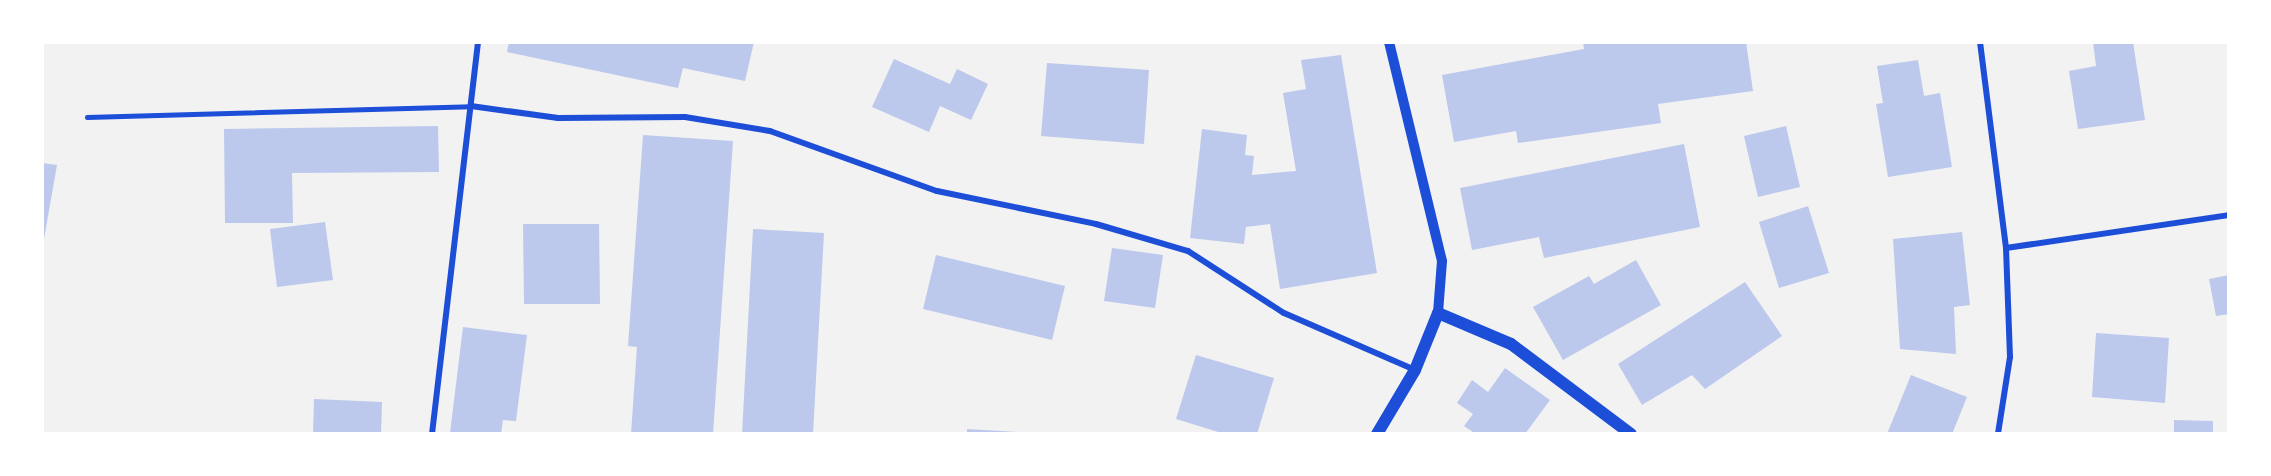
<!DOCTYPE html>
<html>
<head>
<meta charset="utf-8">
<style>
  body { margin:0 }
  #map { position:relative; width:2271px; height:476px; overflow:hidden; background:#f2f2f2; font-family:Inter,sans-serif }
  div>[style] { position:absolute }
  .building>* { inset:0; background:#bdc9ec }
  .service>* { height:4.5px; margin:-2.25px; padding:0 2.25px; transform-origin:2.25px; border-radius:2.25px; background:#1d4ed8 }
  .minor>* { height:6px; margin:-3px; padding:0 3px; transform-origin:3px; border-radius:3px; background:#1d4ed8 }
  .tertiary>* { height:10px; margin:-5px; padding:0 5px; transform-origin:5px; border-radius:5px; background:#1d4ed8 }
  .secondary>* { height:12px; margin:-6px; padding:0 6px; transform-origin:6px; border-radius:6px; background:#1d4ed8 }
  span { translate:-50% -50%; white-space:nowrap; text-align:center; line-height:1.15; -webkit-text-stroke:4.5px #fff; paint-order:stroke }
  .frame { position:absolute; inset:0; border:44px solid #fff; pointer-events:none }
</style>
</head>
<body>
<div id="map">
  <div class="building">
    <div style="clip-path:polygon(509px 42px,754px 42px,745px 81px,683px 68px,678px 88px,507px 52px)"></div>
    <div style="clip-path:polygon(1583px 42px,1746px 42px,1753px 91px,1658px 104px,1661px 123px,1518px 143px,1516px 131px,1454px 142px,1442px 75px,1584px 49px)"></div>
    <div style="clip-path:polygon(2093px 42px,2133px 42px,2145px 120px,2078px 129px,2069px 71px,2096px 66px)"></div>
    <div style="clip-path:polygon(1341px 55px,1377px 273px,1280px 289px,1270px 224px,1246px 227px,1244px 244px,1190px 238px,1202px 129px,1247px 135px,1245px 155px,1254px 156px,1252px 175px,1296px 171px,1283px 93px,1306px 89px,1301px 60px)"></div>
    <div style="clip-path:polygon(894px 59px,950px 84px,957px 69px,988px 84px,971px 120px,940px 106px,929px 132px,872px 107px)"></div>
    <div style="clip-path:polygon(1918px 60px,1924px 96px,1940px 93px,1952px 167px,1888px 177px,1876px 104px,1883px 103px,1877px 66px)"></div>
    <div style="clip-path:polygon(1047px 63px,1149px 70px,1144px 144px,1041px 136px)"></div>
    <div style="clip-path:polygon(438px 126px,439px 172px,292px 173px,293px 223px,225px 223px,224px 129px)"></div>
    <div style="clip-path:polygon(1786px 126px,1800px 187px,1758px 197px,1744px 136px)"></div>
    <div style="clip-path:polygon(643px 135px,733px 141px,713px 434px,631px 434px,637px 347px,628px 346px)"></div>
    <div style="clip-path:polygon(1684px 144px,1700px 227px,1544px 258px,1539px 237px,1472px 250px,1460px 188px)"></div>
    <div style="clip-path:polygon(42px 163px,57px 165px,44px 239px,42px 238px)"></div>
    <div style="clip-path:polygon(1808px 206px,1829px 273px,1779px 288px,1759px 222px)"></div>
    <div style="clip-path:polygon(325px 222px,333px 280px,277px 287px,270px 229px)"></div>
    <div style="clip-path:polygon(523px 224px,599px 224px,600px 304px,524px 304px)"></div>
    <div style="clip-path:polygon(753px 229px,824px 233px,813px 434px,742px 434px)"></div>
    <div style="clip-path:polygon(1962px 232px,1970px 305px,1954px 307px,1956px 354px,1900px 349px,1893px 239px)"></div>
    <div style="clip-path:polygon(1112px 248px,1163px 255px,1155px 308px,1104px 301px)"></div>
    <div style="clip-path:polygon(936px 255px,1065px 286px,1052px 340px,923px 309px)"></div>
    <div style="clip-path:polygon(1636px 260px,1661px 305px,1563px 360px,1533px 307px,1589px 276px,1594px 284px)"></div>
    <div style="clip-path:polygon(2229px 275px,2229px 314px,2216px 316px,2209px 279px)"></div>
    <div style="clip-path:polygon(1745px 282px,1782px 336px,1705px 389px,1692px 375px,1642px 405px,1618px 364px)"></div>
    <div style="clip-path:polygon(463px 327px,527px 335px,516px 421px,503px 420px,501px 434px,450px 433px)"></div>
    <div style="clip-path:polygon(2096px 333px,2169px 338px,2165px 403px,2092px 397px)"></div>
    <div style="clip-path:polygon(1196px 355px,1274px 378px,1257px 434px,1225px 434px,1176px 419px)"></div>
    <div style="clip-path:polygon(1505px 368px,1550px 400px,1525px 434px,1476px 434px,1464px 426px,1473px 414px,1457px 403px,1472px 380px,1488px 392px)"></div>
    <div style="clip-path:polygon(1911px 375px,1967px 397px,1952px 434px,1887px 434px)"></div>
    <div style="clip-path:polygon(314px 399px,382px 402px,381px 434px,313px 434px)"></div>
    <div style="clip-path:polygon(2174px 420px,2213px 421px,2213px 434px,2174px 434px)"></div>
    <div style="clip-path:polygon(967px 429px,1019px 432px,1019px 434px,967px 434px)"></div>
  </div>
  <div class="service">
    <div style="left:87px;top:117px;width:384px;rotate:-1.6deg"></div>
  </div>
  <div class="minor">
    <div style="left:1980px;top:42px;width:208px;rotate:82.8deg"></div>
    <div style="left:2006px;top:248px;width:109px;rotate:87.9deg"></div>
    <div style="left:2010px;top:357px;width:78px;rotate:98.9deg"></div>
    <div style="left:471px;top:106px;width:88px;rotate:7.9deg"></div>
    <div style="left:558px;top:118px;width:127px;rotate:-0.5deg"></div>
    <div style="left:685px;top:117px;width:86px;rotate:9.4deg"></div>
    <div style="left:770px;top:131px;width:177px;rotate:19.8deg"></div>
    <div style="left:937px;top:191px;width:162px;rotate:11.7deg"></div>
    <div style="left:1096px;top:224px;width:96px;rotate:16.4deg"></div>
    <div style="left:1188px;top:251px;width:114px;rotate:32.9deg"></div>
    <div style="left:1284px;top:313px;width:143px;rotate:23.5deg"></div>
    <div style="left:2006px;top:248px;width:225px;rotate:-8.4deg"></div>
    <div style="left:432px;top:434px;width:395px;rotate:-83.3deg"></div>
  </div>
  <div class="tertiary">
    <div style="left:1389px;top:42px;width:225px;rotate:76.4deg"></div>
    <div style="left:1442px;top:261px;width:52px;rotate:94.4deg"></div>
  </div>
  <div class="secondary">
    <div style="left:1377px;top:434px;width:74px;rotate:-59.3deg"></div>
    <div style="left:1415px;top:370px;width:61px;rotate:-68deg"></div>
    <div style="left:1438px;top:313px;width:79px;rotate:23deg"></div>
    <div style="left:1511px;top:344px;width:150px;rotate:36.9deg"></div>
  </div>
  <div class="frame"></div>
</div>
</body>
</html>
